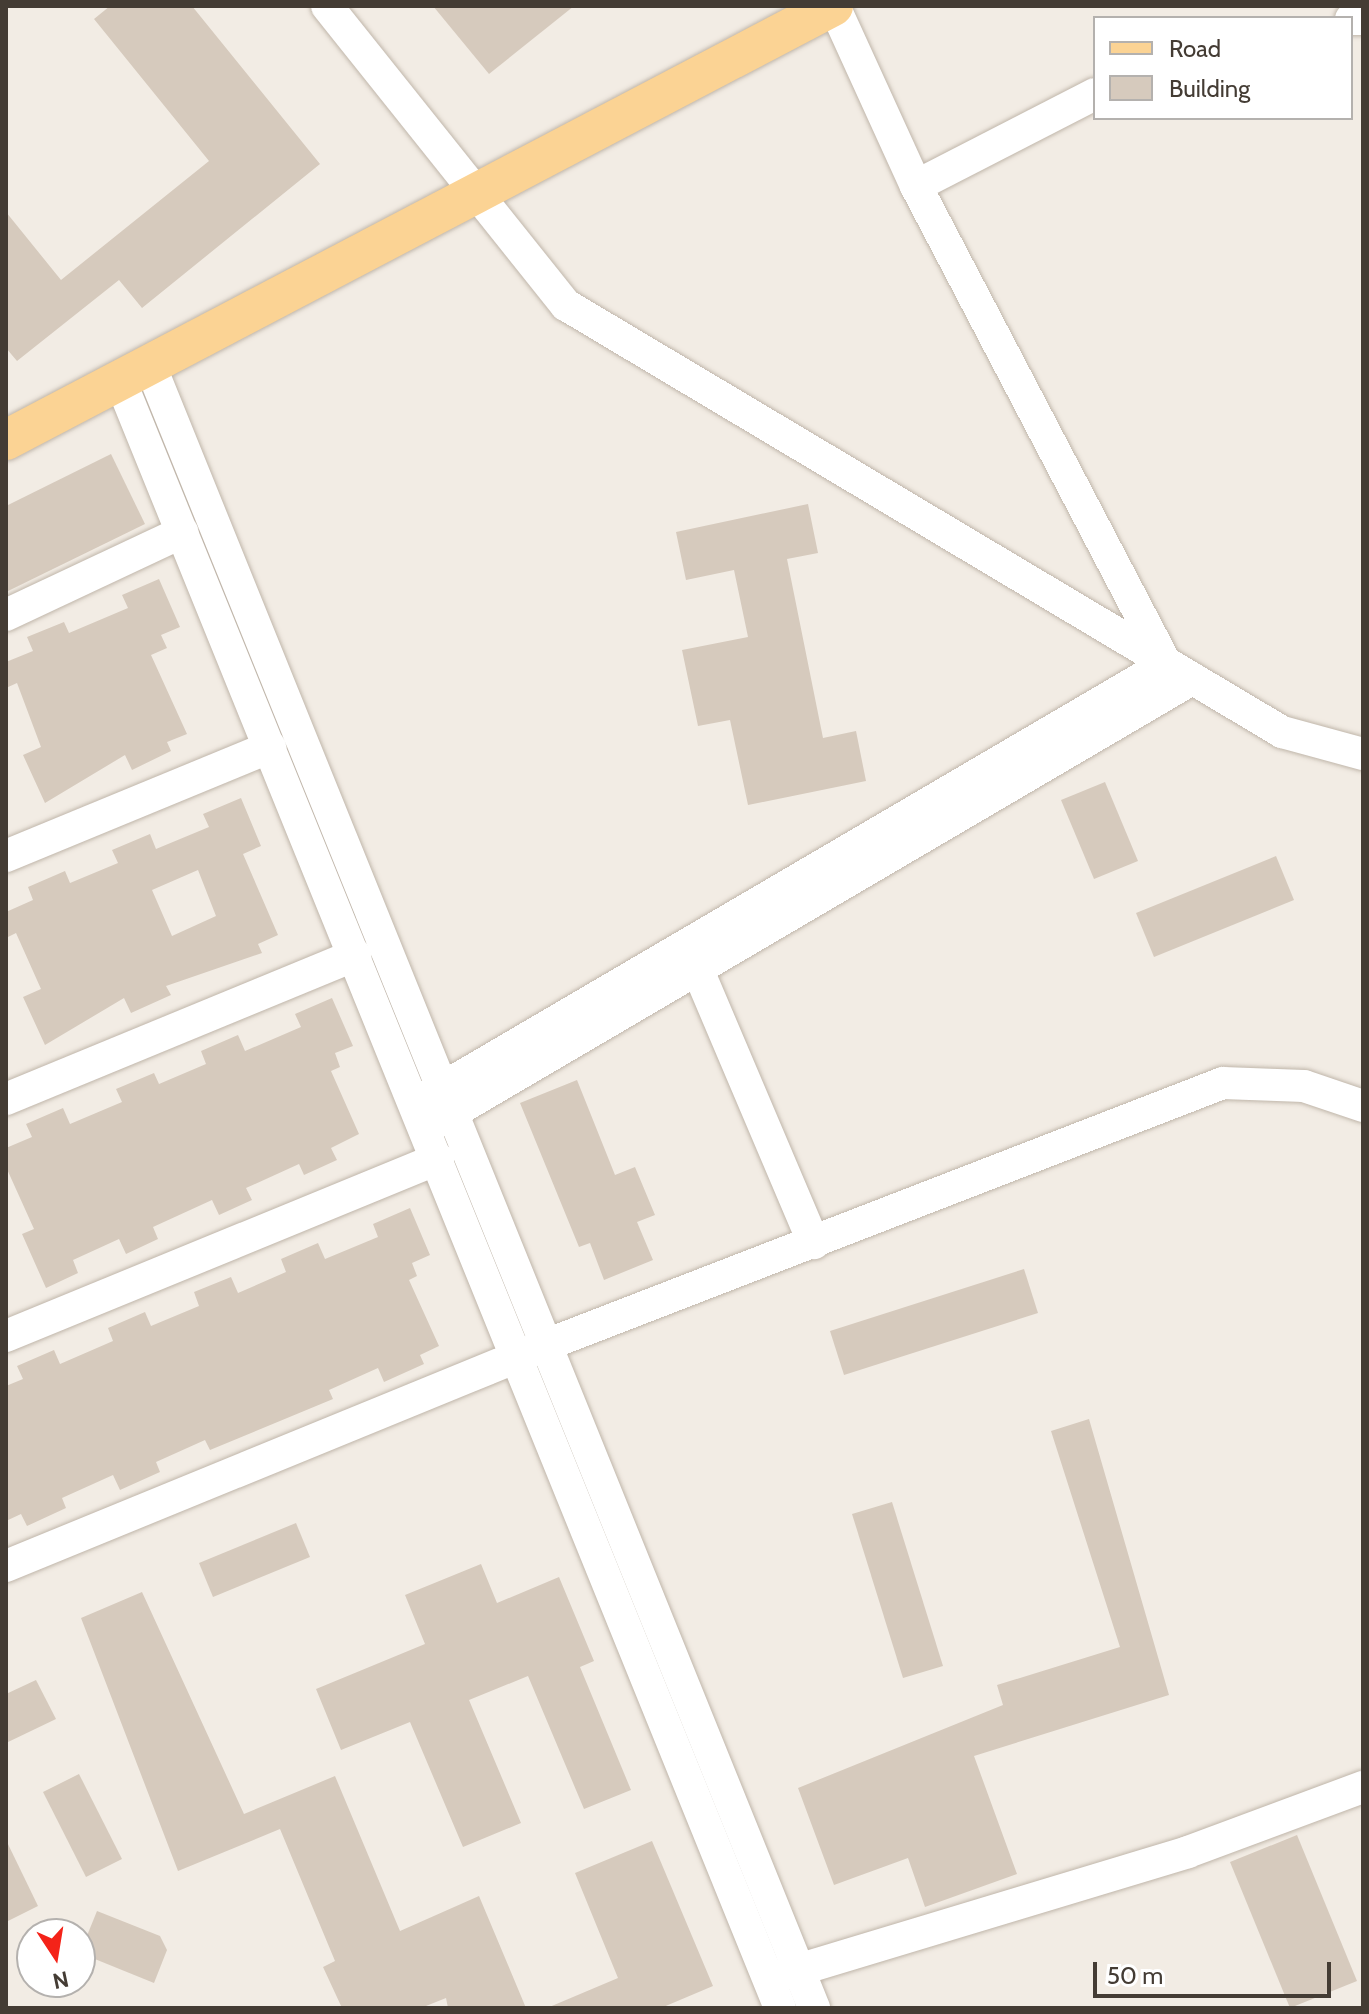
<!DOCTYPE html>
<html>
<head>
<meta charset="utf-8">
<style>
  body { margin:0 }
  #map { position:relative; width:1369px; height:2014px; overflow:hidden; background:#f2ece4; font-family:Cabin,sans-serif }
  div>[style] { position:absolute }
  .building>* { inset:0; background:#d6cabd }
  .roads { filter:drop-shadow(0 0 2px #c0b6aa) drop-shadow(0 0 2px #c0b6aa) }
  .minor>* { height:32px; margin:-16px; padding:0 16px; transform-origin:16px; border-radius:16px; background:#fff }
  .major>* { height:40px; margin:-20px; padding:0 20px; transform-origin:20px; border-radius:20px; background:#fbd394 }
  span { translate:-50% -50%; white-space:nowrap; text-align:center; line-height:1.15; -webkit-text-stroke:6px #fff; paint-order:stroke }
  .frame { position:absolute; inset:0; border:8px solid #443c34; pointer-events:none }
  .legend { position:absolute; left:1093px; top:16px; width:260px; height:104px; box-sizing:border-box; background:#fff; border:2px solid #b4b1ae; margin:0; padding:10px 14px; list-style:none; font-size:24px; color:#443c34 }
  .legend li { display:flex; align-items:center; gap:16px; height:40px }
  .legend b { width:40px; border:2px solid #b4b1ae }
  .north { position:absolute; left:16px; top:1918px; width:80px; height:80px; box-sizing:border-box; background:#fff; border:2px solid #b4b1ae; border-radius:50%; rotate:168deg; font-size:22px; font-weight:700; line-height:32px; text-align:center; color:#443c34 }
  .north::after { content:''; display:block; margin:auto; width:28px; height:36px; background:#f42319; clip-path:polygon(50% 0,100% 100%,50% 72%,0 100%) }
  .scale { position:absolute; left:1093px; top:1962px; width:238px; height:36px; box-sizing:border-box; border:4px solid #443c34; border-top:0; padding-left:10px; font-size:24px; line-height:28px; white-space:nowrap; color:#443c34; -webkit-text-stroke:6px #fff; paint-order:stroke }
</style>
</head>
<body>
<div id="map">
  <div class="building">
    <div style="clip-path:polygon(110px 6px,192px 6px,320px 164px,142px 308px,119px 280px,17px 361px,6px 348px,6px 212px,61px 280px,209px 161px,94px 19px)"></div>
    <div style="clip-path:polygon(433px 6px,574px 6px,489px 74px)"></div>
    <div style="clip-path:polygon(111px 454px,145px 524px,6px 592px,6px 506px)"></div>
    <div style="clip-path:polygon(808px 504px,818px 553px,787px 559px,823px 738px,856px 731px,866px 781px,748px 805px,730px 720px,698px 726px,682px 650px,748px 637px,734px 570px,686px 580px,676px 532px)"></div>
    <div style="clip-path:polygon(159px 579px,180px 627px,161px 635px,167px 648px,151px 655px,187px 734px,167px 742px,171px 751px,132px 770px,125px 755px,45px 803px,23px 755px,41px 747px,17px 683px,6px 688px,6px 662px,33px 651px,27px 637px,64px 622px,69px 633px,128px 608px,122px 595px)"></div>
    <div style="clip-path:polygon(1105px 782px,1138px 861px,1094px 879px,1061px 800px)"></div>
    <div style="clip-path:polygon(evenodd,241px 798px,261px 846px,243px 854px,278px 935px,258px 944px,262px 953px,166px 986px,171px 995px,131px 1013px,124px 998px,45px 1045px,23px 997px,41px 989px,16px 933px,6px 938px,6px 912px,33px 900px,28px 887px,65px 871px,70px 883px,118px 863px,112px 850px,150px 834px,156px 849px,209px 827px,203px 814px,241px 798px,198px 870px,216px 916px,172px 936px,152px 890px,198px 870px)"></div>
    <div style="clip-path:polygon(1276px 856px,1294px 900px,1154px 957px,1136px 913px)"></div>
    <div style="clip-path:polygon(332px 998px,353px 1046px,335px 1053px,340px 1067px,331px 1071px,359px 1134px,331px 1148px,337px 1160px,304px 1175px,299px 1164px,246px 1188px,252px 1200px,219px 1215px,212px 1200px,153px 1227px,158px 1239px,126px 1254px,119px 1239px,73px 1260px,78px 1273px,46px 1288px,22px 1234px,34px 1229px,6px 1167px,6px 1148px,32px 1137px,26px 1124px,63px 1108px,70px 1124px,122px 1102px,116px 1089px,154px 1073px,159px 1084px,206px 1064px,201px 1051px,238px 1035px,245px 1051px,301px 1027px,295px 1014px)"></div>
    <div style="clip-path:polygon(577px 1080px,615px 1175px,635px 1167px,655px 1215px,637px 1222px,653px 1260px,604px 1280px,590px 1243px,579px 1247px,520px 1103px)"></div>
    <div style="clip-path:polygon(410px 1208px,430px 1255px,412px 1263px,417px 1276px,409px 1280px,439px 1346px,420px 1355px,424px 1364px,384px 1382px,378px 1368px,329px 1390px,333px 1399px,210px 1450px,205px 1440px,156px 1462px,160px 1472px,120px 1490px,113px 1475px,62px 1498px,66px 1508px,27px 1526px,21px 1514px,6px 1521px,6px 1386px,23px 1379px,17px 1366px,54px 1350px,60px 1364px,113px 1341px,108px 1328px,145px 1312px,151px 1326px,199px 1306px,194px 1292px,231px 1277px,238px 1293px,286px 1272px,281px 1259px,318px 1243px,325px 1259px,378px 1237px,373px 1224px)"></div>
    <div style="clip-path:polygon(1024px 1269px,1038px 1313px,844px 1375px,830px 1331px)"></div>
    <div style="clip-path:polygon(1089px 1419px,1169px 1695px,974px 1756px,1017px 1874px,925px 1907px,908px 1858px,834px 1885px,798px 1788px,1003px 1705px,997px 1685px,1120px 1647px,1051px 1431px)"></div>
    <div style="clip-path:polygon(892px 1502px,943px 1666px,903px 1678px,852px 1514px)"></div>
    <div style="clip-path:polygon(296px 1523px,310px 1557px,213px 1597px,199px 1563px)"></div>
    <div style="clip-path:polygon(481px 1564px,497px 1603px,559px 1577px,594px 1661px,580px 1667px,631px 1790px,584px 1809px,528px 1676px,469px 1700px,521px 1823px,463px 1847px,410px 1722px,341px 1750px,316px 1689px,425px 1644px,405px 1595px)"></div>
    <div style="clip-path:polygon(142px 1592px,244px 1814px,335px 1776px,400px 1931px,479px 1896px,526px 2008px,448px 2008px,446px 1998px,421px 2008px,342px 2008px,323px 1967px,335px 1961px,280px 1829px,178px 1871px,81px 1618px)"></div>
    <div style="clip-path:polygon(36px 1680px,56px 1719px,6px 1743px,6px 1694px)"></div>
    <div style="clip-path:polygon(79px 1774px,122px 1859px,86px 1877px,43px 1792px)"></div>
    <div style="clip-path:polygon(1297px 1835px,1357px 1981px,1290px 2008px,1230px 1862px)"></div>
    <div style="clip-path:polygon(6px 1840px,38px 1906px,6px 1922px)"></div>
    <div style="clip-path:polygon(652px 1841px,713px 1986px,661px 2008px,547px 2008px,618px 1978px,575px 1873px)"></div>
    <div style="clip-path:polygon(97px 1911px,160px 1936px,167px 1950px,154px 1983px,80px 1953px)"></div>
  </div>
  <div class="roads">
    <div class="minor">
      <div style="left:327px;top:6px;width:383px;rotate:51.4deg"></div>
      <div style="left:566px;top:305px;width:834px;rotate:30.81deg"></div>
      <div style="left:1282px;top:732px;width:84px;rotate:15.2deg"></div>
      <div style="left:1351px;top:19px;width:12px"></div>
      <div style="left:916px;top:186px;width:201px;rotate:-27.2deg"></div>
      <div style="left:152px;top:370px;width:1767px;rotate:67.99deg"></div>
      <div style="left:122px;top:385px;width:1751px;rotate:67.93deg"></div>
      <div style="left:6px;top:615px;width:195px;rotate:-25.2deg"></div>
      <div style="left:6px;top:856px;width:286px;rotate:-22.4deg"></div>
      <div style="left:697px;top:968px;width:299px;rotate:67deg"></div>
      <div style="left:425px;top:1098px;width:859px;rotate:-30.36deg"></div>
      <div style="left:1166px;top:664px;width:539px;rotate:-117.61deg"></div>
      <div style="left:916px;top:186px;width:198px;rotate:-114.5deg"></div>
      <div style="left:6px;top:1099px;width:378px;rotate:-22.4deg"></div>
      <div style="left:435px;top:1123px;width:878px;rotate:-30.39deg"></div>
      <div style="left:6px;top:1336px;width:467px;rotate:-22.3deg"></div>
      <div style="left:6px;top:1566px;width:583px;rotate:-22.26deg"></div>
      <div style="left:546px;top:1345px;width:726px;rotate:-21.16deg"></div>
      <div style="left:1223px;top:1083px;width:81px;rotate:2.1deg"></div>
      <div style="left:1304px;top:1086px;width:62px;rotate:18.7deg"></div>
      <div style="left:778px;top:1976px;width:428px;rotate:-16.8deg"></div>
      <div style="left:1188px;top:1852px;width:187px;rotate:-20.4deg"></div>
    </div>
    <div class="major">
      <div style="left:6px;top:440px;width:934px;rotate:-27.69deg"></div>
    </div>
  </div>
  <div class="frame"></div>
  <ul class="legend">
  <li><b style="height:10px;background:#fbd394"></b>Road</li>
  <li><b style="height:22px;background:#d6cabd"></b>Building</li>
  </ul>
  <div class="north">N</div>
  <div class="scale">50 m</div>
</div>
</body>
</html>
